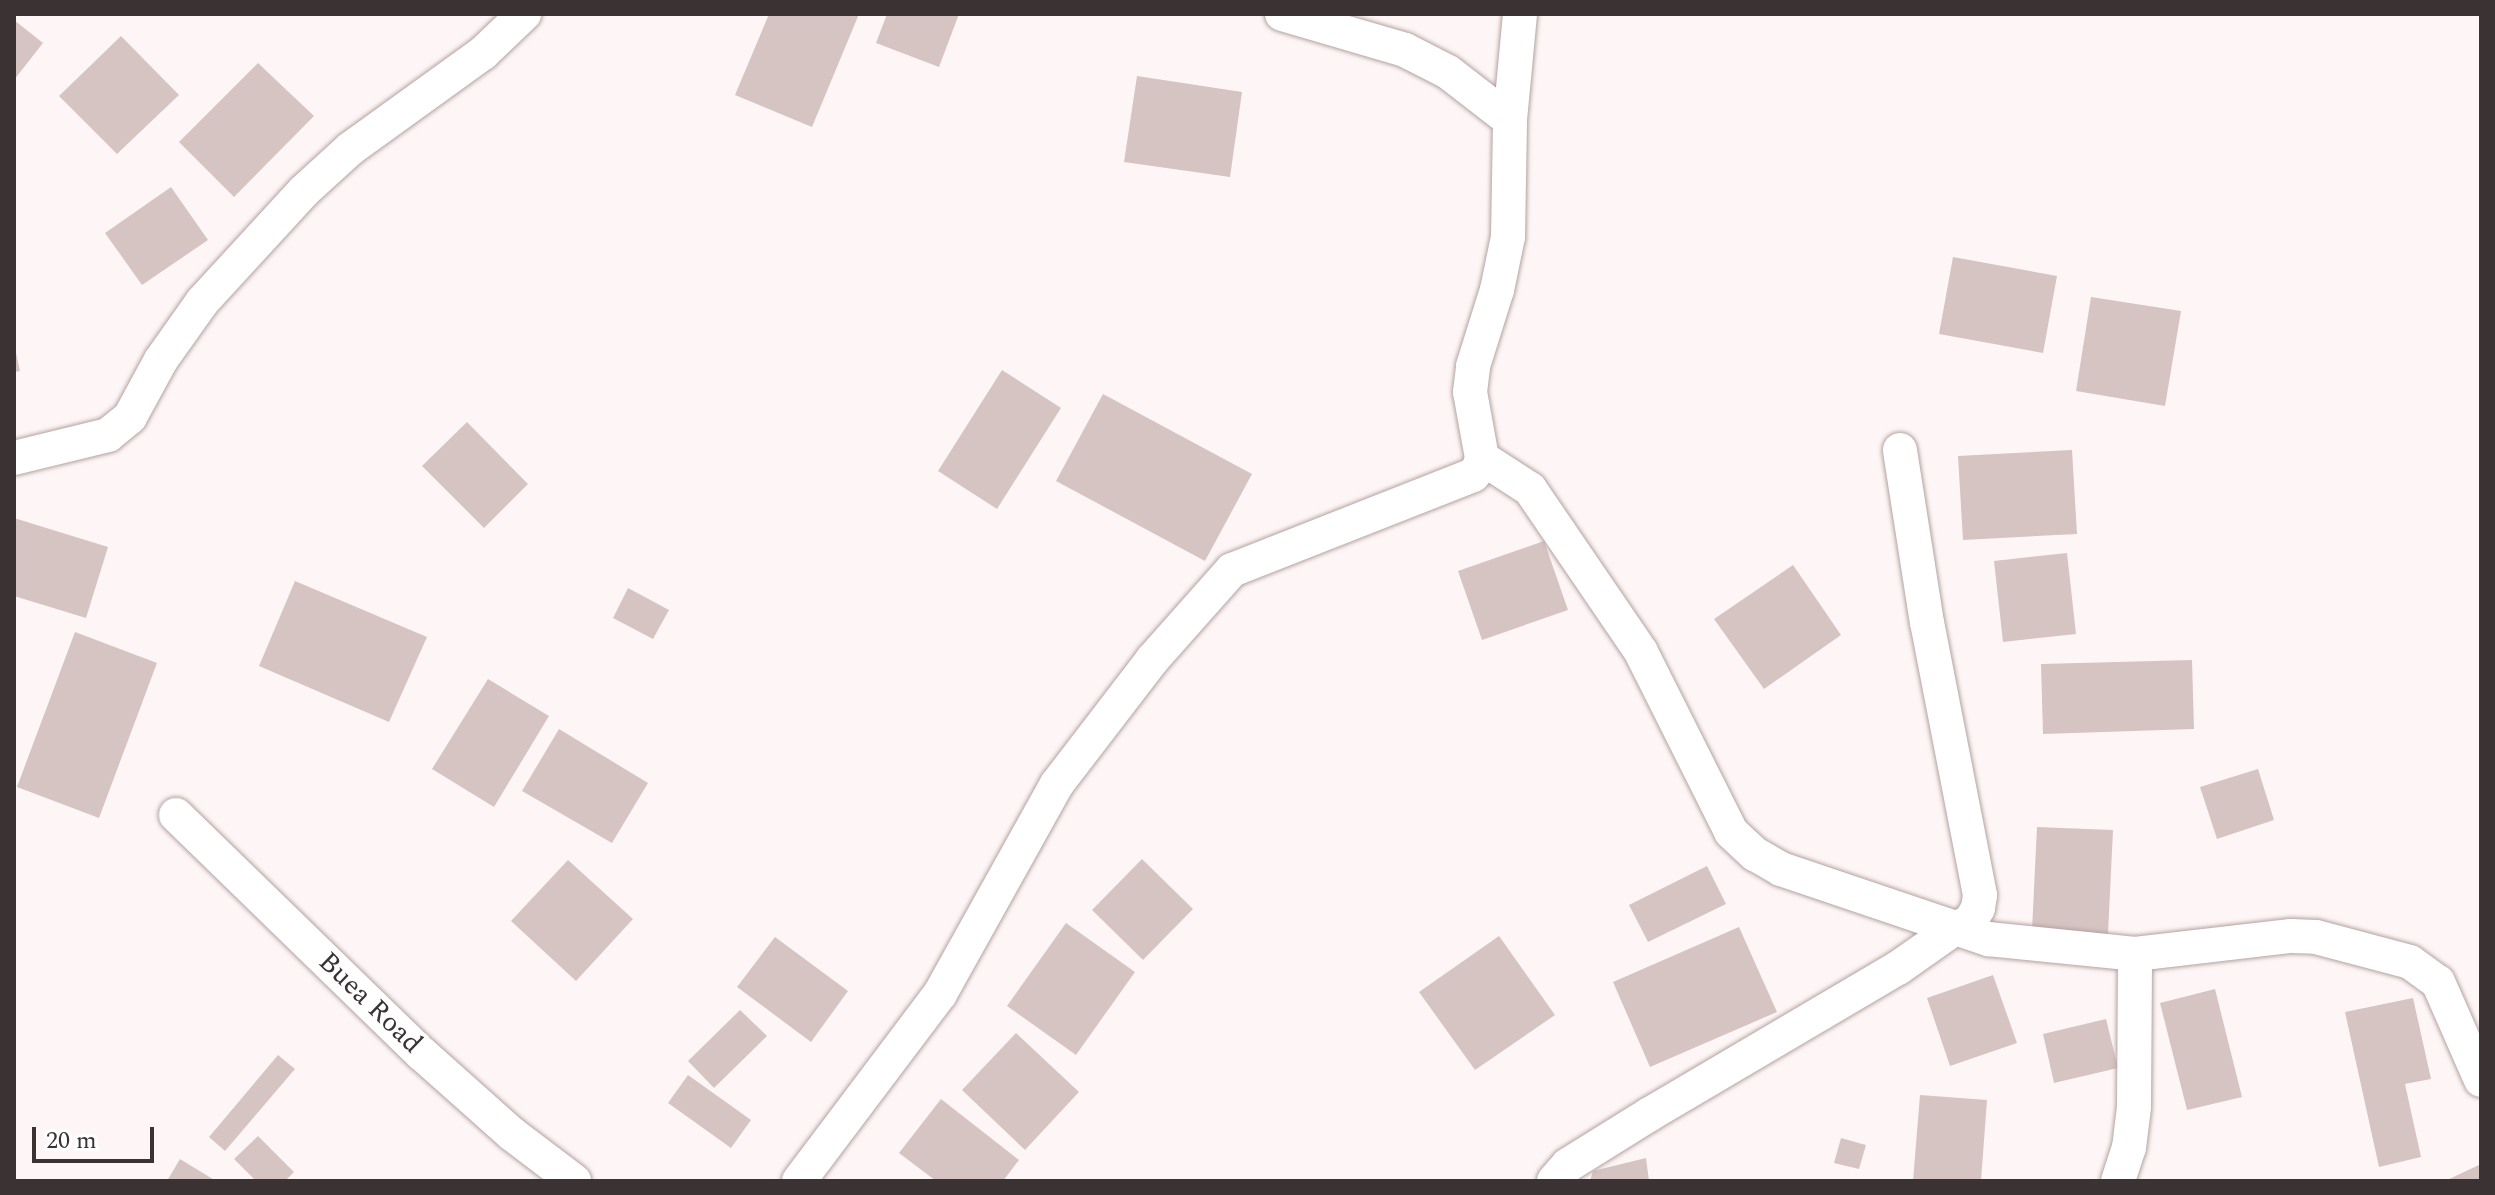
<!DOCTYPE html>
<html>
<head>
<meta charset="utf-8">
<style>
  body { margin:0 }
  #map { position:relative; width:2495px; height:1195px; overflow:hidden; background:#fef6f6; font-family:Spectral,serif }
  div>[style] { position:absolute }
  .building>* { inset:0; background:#d6c4c3 }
  .roads { filter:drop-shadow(0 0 2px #b4a2a2) drop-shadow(0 0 2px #b4a2a2) }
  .street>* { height:34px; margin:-17px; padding:0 17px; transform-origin:17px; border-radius:17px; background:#fff }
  span { translate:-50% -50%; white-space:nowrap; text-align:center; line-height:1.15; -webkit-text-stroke:7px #fff; paint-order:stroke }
  .street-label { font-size:28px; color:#3b3333 }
  .frame { position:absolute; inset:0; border:16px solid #3b3333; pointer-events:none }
  .scale { position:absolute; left:32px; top:1127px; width:122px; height:36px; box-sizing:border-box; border:4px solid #3b3333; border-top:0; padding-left:10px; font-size:24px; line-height:28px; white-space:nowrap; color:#3b3333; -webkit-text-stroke:6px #fff; paint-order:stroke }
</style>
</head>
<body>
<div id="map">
  <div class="building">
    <div style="clip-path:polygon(769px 14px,859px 14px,812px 127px,735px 95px)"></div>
    <div style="clip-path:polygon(887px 14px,959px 14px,939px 67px,876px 43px)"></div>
    <div style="clip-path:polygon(14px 20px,43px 43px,14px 80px)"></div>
    <div style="clip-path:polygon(121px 36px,179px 95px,117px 154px,59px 96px)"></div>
    <div style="clip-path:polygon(258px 63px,314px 116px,234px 197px,179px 142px)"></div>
    <div style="clip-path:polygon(1137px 76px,1242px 92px,1230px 177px,1124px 162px)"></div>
    <div style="clip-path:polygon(171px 187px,208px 240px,142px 285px,105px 233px)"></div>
    <div style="clip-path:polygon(1953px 257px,2057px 276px,2043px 353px,1939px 334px)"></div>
    <div style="clip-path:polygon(2091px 297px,2181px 311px,2165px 406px,2076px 391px)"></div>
    <div style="clip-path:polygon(14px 344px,20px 371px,14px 372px)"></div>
    <div style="clip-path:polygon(1002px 370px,1061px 408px,997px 509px,938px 471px)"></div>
    <div style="clip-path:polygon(1103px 394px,1252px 474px,1205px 561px,1056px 481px)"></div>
    <div style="clip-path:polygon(467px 422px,528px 484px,484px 528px,422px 466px)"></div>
    <div style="clip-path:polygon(2072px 450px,2077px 534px,1963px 540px,1958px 456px)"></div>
    <div style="clip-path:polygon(14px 518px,108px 547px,86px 618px,14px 596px)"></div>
    <div style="clip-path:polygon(1544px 541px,1568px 610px,1482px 640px,1458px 571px)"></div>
    <div style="clip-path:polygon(2067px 553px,2076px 634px,2003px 642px,1994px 561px)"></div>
    <div style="clip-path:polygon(1793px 565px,1841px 635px,1764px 689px,1714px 619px)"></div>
    <div style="clip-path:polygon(295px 581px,427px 637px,389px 722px,259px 666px)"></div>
    <div style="clip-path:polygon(628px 588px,669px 610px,653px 639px,613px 618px)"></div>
    <div style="clip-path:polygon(75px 632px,157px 663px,99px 818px,17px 787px)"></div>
    <div style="clip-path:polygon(2192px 660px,2194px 729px,2043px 734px,2041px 664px)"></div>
    <div style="clip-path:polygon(488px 679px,549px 716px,494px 807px,432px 769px)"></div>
    <div style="clip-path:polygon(559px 729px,648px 783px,612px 843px,522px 791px)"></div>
    <div style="clip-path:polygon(2258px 769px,2274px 820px,2217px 839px,2200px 787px)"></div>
    <div style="clip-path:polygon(2037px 827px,2113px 830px,2108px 934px,2032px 930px)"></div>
    <div style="clip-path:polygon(1142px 859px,1193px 909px,1143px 960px,1092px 910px)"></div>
    <div style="clip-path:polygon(568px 860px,633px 919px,576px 981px,511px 921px)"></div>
    <div style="clip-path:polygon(1707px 866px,1726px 904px,1648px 942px,1629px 905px)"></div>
    <div style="clip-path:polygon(1066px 923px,1135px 972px,1076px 1055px,1007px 1006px)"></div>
    <div style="clip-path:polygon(1739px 927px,1777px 1012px,1650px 1067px,1613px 982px)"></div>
    <div style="clip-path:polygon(1499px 936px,1555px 1015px,1475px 1070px,1419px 992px)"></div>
    <div style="clip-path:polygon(775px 937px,848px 991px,811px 1042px,737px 987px)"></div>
    <div style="clip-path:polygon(1993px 975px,2017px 1043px,1950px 1066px,1927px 998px)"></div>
    <div style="clip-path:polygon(2215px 989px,2242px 1097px,2187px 1110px,2160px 1003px)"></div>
    <div style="clip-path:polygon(2413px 998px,2431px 1079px,2405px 1084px,2421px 1157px,2379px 1167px,2345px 1012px)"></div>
    <div style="clip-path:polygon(740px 1010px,767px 1036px,714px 1088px,688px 1061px)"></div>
    <div style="clip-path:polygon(2106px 1019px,2118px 1068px,2054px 1083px,2043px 1034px)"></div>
    <div style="clip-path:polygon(1016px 1033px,1079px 1092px,1025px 1150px,962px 1090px)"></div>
    <div style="clip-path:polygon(278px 1055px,295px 1069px,225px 1151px,209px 1137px)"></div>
    <div style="clip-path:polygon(688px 1075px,751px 1120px,731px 1148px,668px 1103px)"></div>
    <div style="clip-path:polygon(1920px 1095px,1987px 1100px,1981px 1181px,1913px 1181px)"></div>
    <div style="clip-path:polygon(941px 1099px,1019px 1160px,1003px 1181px,936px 1181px,899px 1153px)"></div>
    <div style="clip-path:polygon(258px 1136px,294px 1172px,285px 1181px,256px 1181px,234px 1159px)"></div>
    <div style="clip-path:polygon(1841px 1138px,1866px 1145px,1859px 1169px,1834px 1163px)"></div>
    <div style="clip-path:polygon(1646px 1158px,1649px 1181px,1590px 1181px,1593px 1171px)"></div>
    <div style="clip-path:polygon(180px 1159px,216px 1181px,167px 1181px)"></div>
    <div style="clip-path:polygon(2481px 1164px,2481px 1181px,2445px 1181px)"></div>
  </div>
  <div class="roads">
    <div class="street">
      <div style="left:1282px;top:14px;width:128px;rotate:16.3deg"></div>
      <div style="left:1405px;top:50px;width:48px;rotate:27.1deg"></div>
      <div style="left:1448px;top:72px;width:78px;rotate:37.7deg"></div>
      <div style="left:14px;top:458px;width:97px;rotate:-13.7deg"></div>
      <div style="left:108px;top:435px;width:28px;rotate:-39deg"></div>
      <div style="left:130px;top:417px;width:65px;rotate:-61.5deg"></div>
      <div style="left:161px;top:360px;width:71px;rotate:-54.7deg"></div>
      <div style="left:202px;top:302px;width:151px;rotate:-47.4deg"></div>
      <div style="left:304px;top:191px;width:62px;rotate:-42.4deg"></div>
      <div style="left:350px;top:149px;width:164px;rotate:-35.8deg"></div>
      <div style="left:483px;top:53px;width:57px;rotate:-43.6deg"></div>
      <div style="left:1482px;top:458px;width:57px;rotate:32.9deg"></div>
      <div style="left:1530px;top:489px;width:197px;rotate:55.7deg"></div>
      <div style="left:1641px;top:652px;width:201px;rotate:63.4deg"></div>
      <div style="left:1731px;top:832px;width:33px;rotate:43deg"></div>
      <div style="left:1755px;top:854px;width:30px;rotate:30deg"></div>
      <div style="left:1781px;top:869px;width:219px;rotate:18.7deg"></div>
      <div style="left:1988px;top:939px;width:148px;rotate:5.8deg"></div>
      <div style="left:2135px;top:954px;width:157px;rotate:-6.6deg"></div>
      <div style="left:2291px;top:936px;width:25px;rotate:2deg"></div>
      <div style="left:2316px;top:937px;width:97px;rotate:14.9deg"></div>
      <div style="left:2410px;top:962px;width:34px;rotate:36deg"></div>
      <div style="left:2438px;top:982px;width:107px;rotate:66.3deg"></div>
      <div style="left:176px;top:815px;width:342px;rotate:44.2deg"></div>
      <div style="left:421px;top:1053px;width:122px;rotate:41.7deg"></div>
      <div style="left:512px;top:1134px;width:78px;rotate:37.2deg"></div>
      <div style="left:799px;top:1181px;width:234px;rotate:-53deg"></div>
      <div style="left:940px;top:994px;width:240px;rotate:-60.9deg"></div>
      <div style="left:1057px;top:784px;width:156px;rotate:-52.5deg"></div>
      <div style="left:1152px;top:660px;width:120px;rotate:-48.4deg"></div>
      <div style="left:1232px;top:570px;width:259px;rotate:-21.5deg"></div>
      <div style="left:1473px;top:475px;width:9px;rotate:-49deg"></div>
      <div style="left:1479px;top:468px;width:10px;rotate:-73deg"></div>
      <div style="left:1482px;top:458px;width:67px;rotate:-100.3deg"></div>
      <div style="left:1470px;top:392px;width:26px;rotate:-83deg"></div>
      <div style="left:1473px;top:366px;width:80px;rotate:-72.5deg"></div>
      <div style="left:1497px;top:290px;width:54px;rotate:-78.3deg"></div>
      <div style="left:1508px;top:237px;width:117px;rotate:-89deg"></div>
      <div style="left:1510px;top:120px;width:106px;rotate:-84.6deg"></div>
      <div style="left:1554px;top:1181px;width:21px;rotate:-49deg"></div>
      <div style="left:1568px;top:1165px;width:97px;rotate:-31.9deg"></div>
      <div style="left:1650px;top:1114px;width:288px;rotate:-30.5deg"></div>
      <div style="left:1898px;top:968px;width:66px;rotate:-35.1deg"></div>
      <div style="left:1952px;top:930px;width:20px;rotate:-24deg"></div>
      <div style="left:1970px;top:922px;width:16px;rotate:-60deg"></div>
      <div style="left:1978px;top:908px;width:13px;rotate:-81deg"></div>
      <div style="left:1980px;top:895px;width:277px;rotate:-101deg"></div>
      <div style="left:1927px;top:623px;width:175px;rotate:-98.9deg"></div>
      <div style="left:2118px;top:1181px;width:35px;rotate:-72deg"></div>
      <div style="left:2129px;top:1148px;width:41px;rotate:-83deg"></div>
      <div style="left:2134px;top:1107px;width:153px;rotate:-89.6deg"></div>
    </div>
  </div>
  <div class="street-label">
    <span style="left:370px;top:1003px;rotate:44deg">Buea Road</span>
  </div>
  <div class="frame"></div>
  <div class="scale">20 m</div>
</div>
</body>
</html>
